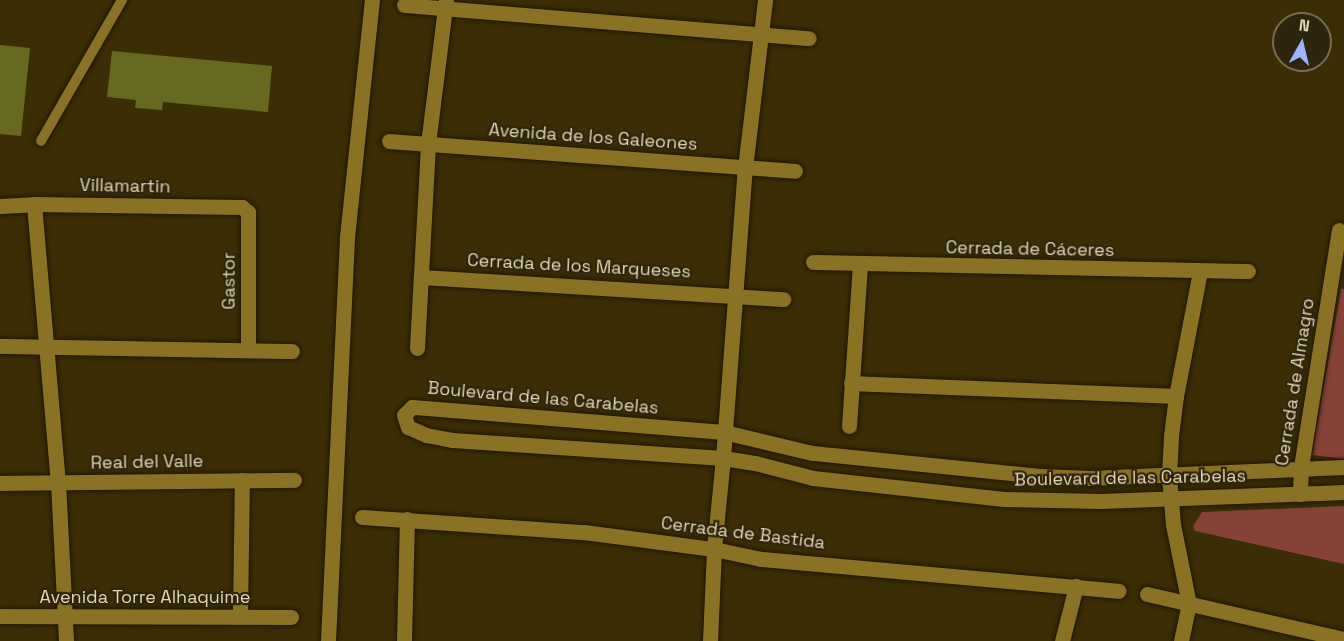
<!DOCTYPE html>
<html>
<head>
<meta charset="utf-8">
<style>
  body { margin:0 }
  #map { position:relative; width:1344px; height:641px; overflow:hidden; background:#3b2e04; font-family:"Space Grotesk",sans-serif }
  div>[style] { position:absolute }
  .green>* { inset:0; background:#874237 }
  .building>* { inset:0; background:#676920 }
  .roads { filter:drop-shadow(0 0 2px #1f1701) drop-shadow(0 0 2px #1f1701) }
  .service>* { height:10px; margin:-5px; padding:0 5px; transform-origin:5px; border-radius:5px; background:#8a7224 }
  .minor>* { height:15px; margin:-7.5px; padding:0 7.5px; transform-origin:7.5px; border-radius:7.5px; background:#8a7224 }
  span { translate:-50% -50%; white-space:nowrap; text-align:center; line-height:1.15; -webkit-text-stroke:4.5px #2d250d; paint-order:stroke }
  .street-label { font-size:18px; color:#e3d6b3 }
  .north { position:absolute; left:1272px; top:12px; width:60px; height:60px; box-sizing:border-box; background:#2d250d; border:2px solid #766c4f; border-radius:50%; rotate:8deg; font-size:16px; font-weight:700; line-height:24px; text-align:center; color:#e3d6b3 }
  .north::after { content:''; display:block; margin:auto; width:21px; height:27px; background:#9db4fd; clip-path:polygon(50% 0,100% 100%,50% 72%,0 100%) }
</style>
</head>
<body>
<div id="map">
  <div class="green">
    <div style="clip-path:polygon(1341px 289px,1344px 289px,1344px 459px,1312px 455px)"></div>
    <div style="clip-path:polygon(1344px 506px,1344px 564px,1195px 531px,1193px 526px,1202px 512px)"></div>
  </div>
  <div class="building">
    <div style="clip-path:polygon(0 45px,30px 48px,21px 136px,0 134px)"></div>
    <div style="clip-path:polygon(112px 51px,272px 66px,268px 112px,163px 102px,162px 110px,135px 108px,136px 100px,107px 97px)"></div>
  </div>
  <div class="roads">
    <div class="service">
      <div style="left:41px;top:141px;width:163px;rotate:-60.1deg"></div>
    </div>
    <div class="minor">
      <div style="left:404px;top:5px;width:406px;rotate:4.7deg"></div>
      <div style="left:389px;top:141px;width:407px;rotate:4.2deg"></div>
      <div style="left:34px;top:204px;width:279px;rotate:85.1deg"></div>
      <div style="left:58px;top:482px;width:159px;rotate:87.1deg"></div>
      <div style="left:0;top:206px;width:34px;rotate:-3deg"></div>
      <div style="left:34px;top:204px;width:208px;rotate:0.8deg"></div>
      <div style="left:242px;top:207px;width:8px;rotate:40deg"></div>
      <div style="left:248px;top:212px;width:138px;rotate:90deg"></div>
      <div style="left:813px;top:262px;width:435px;rotate:1.2deg"></div>
      <div style="left:421px;top:277px;width:363px;rotate:3.5deg"></div>
      <div style="left:0;top:346px;width:292px;rotate:1deg"></div>
      <div style="left:417px;top:348px;width:204px;rotate:-86.9deg"></div>
      <div style="left:428px;top:144px;width:145px;rotate:-82.9deg"></div>
      <div style="left:851px;top:383px;width:325px;rotate:2.3deg"></div>
      <div style="left:849px;top:426px;width:161px;rotate:-86.1deg"></div>
      <div style="left:1344px;top:467px;width:254px;rotate:177.5deg"></div>
      <div style="left:1090px;top:478px;width:50px;rotate:-177.7deg"></div>
      <div style="left:1040px;top:476px;width:229px;rotate:-174.2deg"></div>
      <div style="left:812px;top:453px;width:90px;rotate:-166.6deg"></div>
      <div style="left:724px;top:432px;width:313px;rotate:-175.4deg"></div>
      <div style="left:412px;top:407px;width:11px;rotate:135deg"></div>
      <div style="left:404px;top:415px;width:13px;rotate:72deg"></div>
      <div style="left:408px;top:427px;width:20px;rotate:24deg"></div>
      <div style="left:426px;top:435px;width:26px;rotate:11deg"></div>
      <div style="left:452px;top:440px;width:272px;rotate:3.8deg"></div>
      <div style="left:723px;top:458px;width:32px;rotate:9deg"></div>
      <div style="left:755px;top:463px;width:60px;rotate:14.5deg"></div>
      <div style="left:813px;top:478px;width:192px;rotate:6.3deg"></div>
      <div style="left:1004px;top:499px;width:97px;rotate:1.2deg"></div>
      <div style="left:1101px;top:501px;width:243px;rotate:-2.1deg"></div>
      <div style="left:0;top:483px;width:294px;rotate:-0.6deg"></div>
      <div style="left:1300px;top:494px;width:27px;rotate:-88deg"></div>
      <div style="left:1301px;top:467px;width:240px;rotate:-80.9deg"></div>
      <div style="left:362px;top:517px;width:223px;rotate:3.9deg"></div>
      <div style="left:584px;top:532px;width:131px;rotate:7.5deg"></div>
      <div style="left:714px;top:549px;width:48px;rotate:12deg"></div>
      <div style="left:761px;top:559px;width:359px;rotate:5.1deg"></div>
      <div style="left:1147px;top:594px;width:202px;rotate:12.9deg"></div>
      <div style="left:0;top:616px;width:291px;rotate:0.2deg"></div>
      <div style="left:240px;top:616px;width:136px;rotate:-89.2deg"></div>
      <div style="left:328px;top:641px;width:404px;rotate:-87.3deg"></div>
      <div style="left:347px;top:237px;width:238px;rotate:-84deg"></div>
      <div style="left:404px;top:641px;width:122px;rotate:-88.6deg"></div>
      <div style="left:710px;top:641px;width:92px;rotate:-87.5deg"></div>
      <div style="left:714px;top:549px;width:91px;rotate:-84.4deg"></div>
      <div style="left:723px;top:458px;width:291px;rotate:-85.7deg"></div>
      <div style="left:745px;top:168px;width:169px;rotate:-83.2deg"></div>
      <div style="left:1062px;top:641px;width:57px;rotate:-75.7deg"></div>
      <div style="left:1181px;top:641px;width:38px;rotate:-78deg"></div>
      <div style="left:1189px;top:604px;width:81px;rotate:-101.4deg"></div>
      <div style="left:1173px;top:525px;width:50px;rotate:-94.6deg"></div>
      <div style="left:1169px;top:475px;width:39px;rotate:-87deg"></div>
      <div style="left:1171px;top:436px;width:40px;rotate:-82.9deg"></div>
      <div style="left:1176px;top:396px;width:127px;rotate:-79.1deg"></div>
    </div>
  </div>
  <div class="street-label">
    <span style="left:593px;top:137px;rotate:4deg">Avenida de los Galeones</span>
    <span style="left:125px;top:186px;rotate:1deg">Villamartin</span>
    <span style="left:1030px;top:249px;rotate:1deg">Cerrada de Cáceres</span>
    <span style="left:579px;top:266px;rotate:3deg">Cerrada de los Marqueses</span>
    <span style="left:229px;top:281px;rotate:-90deg">Gastor</span>
    <span style="left:1295px;top:382px;rotate:-81deg">Cerrada de Almagro</span>
    <span style="left:543px;top:398px;rotate:5deg">Boulevard de las Carabelas</span>
    <span style="left:147px;top:462px;rotate:-1deg">Real del Valle</span>
    <span style="left:1130px;top:478px;rotate:-1deg">Boulevard de las Carabelas</span>
    <span style="left:743px;top:533px;rotate:7deg">Cerrada de Bastida</span>
    <span style="left:145px;top:597px">Avenida Torre Alhaquime</span>
  </div>
  <div class="north">N</div>
</div>
</body>
</html>
